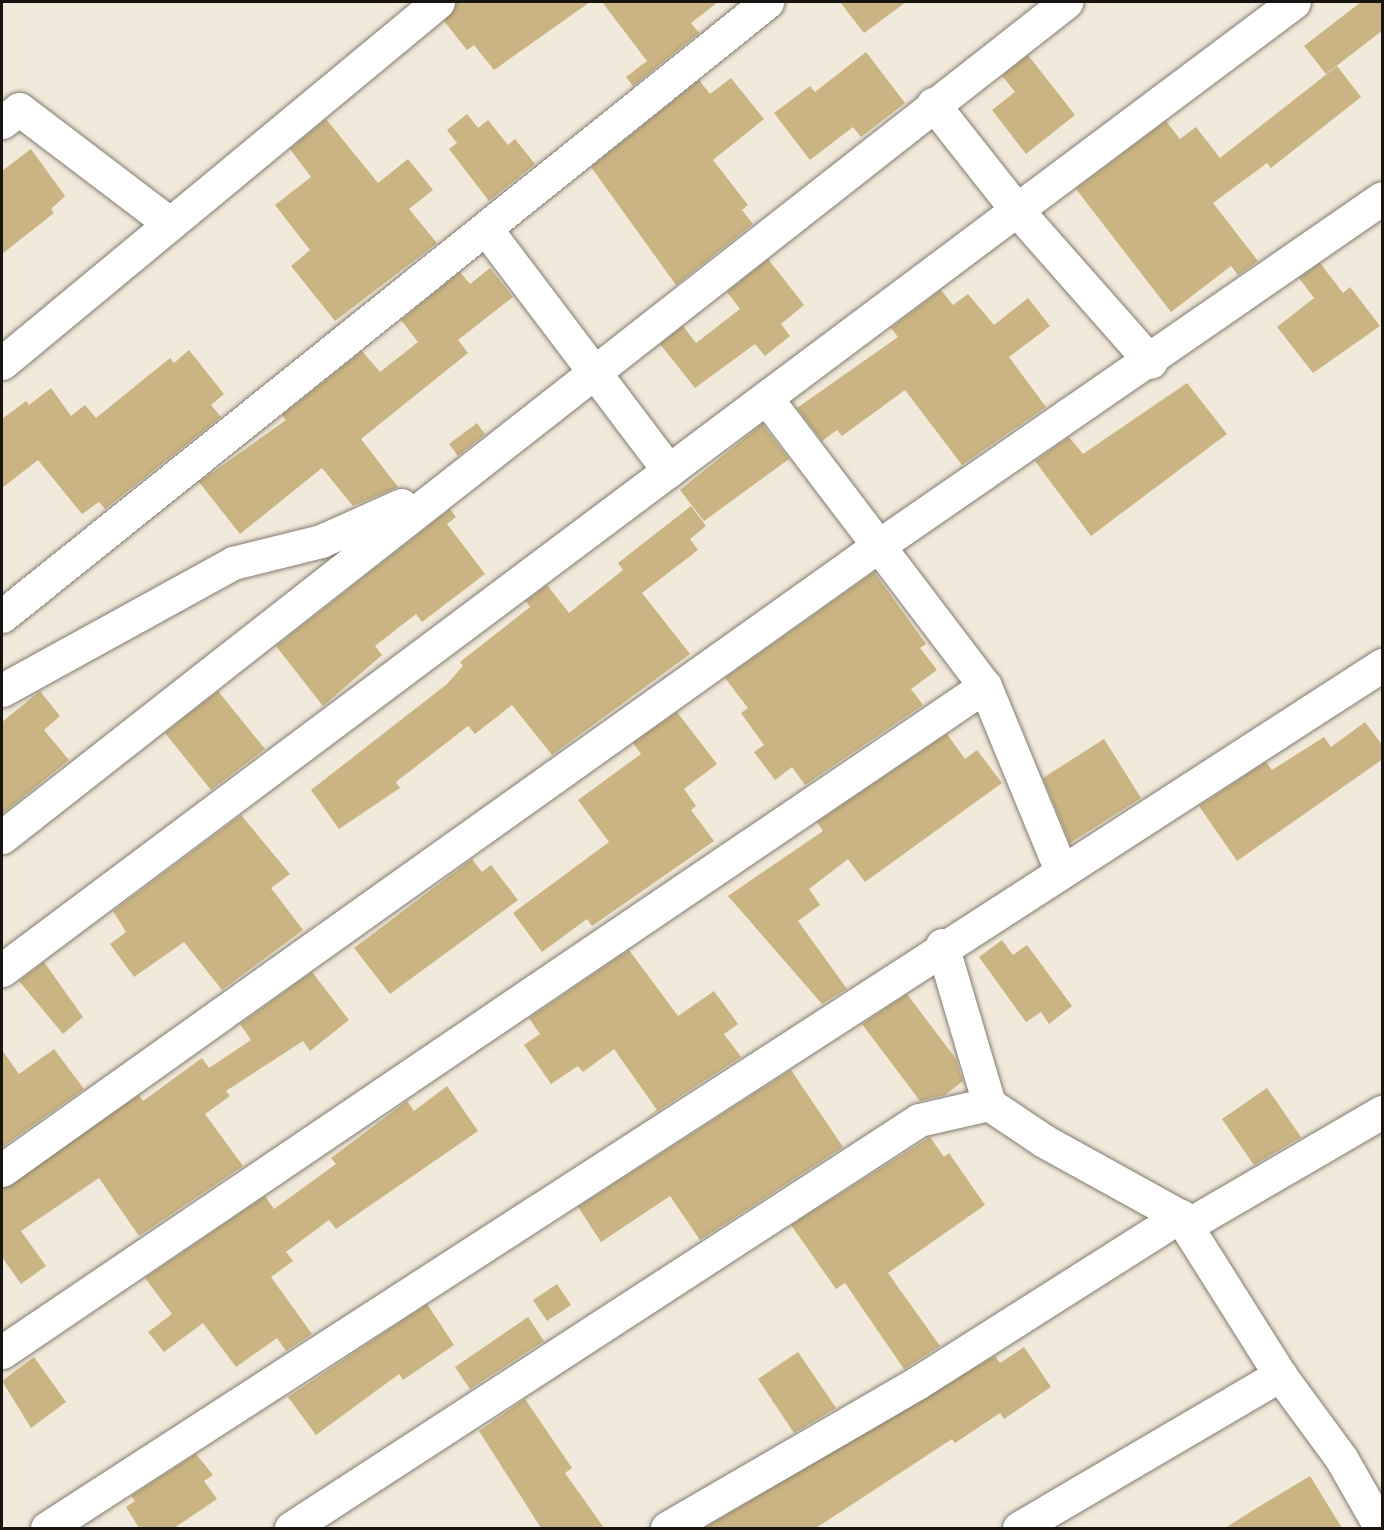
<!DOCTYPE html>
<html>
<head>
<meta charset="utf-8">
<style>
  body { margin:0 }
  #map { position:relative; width:1384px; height:1530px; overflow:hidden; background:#f1e9da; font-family:"Work Sans",sans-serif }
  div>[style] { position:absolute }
  .building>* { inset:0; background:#cbb483 }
  .roads { filter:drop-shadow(0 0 2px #827c6e) drop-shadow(0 0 2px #827c6e) }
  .minor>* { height:33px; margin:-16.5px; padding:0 16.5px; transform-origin:16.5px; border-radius:16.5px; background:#fff }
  span { translate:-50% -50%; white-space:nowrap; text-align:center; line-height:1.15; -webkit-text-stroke:6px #f1e9da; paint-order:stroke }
  .frame { position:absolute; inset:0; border:3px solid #181510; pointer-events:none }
</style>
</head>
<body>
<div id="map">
  <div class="building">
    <div style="clip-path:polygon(456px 2px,590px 2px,494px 70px,474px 45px,467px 50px,444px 21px)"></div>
    <div style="clip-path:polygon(602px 2px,718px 2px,691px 23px,699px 33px,633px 86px,626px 77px,647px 61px)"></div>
    <div style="clip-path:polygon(840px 2px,906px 2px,864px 33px)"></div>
    <div style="clip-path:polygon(1361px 2px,1383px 2px,1383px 30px,1326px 74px,1304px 46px)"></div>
    <div style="clip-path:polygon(866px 52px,905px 103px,861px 137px,853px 127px,810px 160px,774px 113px,810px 86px,815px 92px)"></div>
    <div style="clip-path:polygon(1028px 55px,1075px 115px,1026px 154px,992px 110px,1015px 92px,1002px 76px)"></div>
    <div style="clip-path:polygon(1337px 66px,1361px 97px,1271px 168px,1267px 163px,1213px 203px,1258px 261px,1238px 275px,1231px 266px,1171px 312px,1076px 189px,1166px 121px,1180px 139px,1196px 127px,1220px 158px)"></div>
    <div style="clip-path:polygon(731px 78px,764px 119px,713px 160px,748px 205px,742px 210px,753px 224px,676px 285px,591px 167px,699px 80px,710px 94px)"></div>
    <div style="clip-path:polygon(467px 114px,478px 128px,488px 120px,508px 145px,515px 139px,535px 164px,489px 201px,449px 149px,457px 143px,447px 130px)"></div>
    <div style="clip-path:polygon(326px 119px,378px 183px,408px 159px,433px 190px,409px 209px,437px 243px,335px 321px,291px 266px,310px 250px,275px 205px,311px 177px,290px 149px)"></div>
    <div style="clip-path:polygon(31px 149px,65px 196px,51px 209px,54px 213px,2px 254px,2px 171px)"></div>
    <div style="clip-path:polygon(768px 259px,804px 305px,781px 324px,790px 336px,765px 356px,755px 344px,695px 388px,660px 344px,683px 326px,696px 343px,740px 309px,727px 292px)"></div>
    <div style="clip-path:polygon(1320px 263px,1343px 293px,1350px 287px,1380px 326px,1313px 373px,1277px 327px,1314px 298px,1299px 278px)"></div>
    <div style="clip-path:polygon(490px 268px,513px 297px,458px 340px,468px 353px,361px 439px,398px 487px,353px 506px,322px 468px,240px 534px,199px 482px,286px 420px,282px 415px,362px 351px,380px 372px,418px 342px,401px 320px,460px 272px,470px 284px)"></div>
    <div style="clip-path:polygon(941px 290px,953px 305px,968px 294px,994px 325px,1028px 298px,1050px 326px,1009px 357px,1046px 407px,962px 465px,905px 390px,842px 436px,837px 430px,822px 441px,797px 408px,898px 337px,891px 328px)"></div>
    <div style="clip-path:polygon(189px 350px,224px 394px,211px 405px,221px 417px,105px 509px,99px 502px,82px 514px,38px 460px,2px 488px,2px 419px,26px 401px,29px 405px,51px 388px,71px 416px,85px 405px,96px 418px,170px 358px,174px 363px)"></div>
    <div style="clip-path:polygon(1187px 383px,1227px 434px,1091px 536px,1035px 461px,1069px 437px,1083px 454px)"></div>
    <div style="clip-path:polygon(477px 423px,485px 434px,458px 456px,449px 444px)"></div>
    <div style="clip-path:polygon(762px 424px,789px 459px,704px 521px,680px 490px)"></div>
    <div style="clip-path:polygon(691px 506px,706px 526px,690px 539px,698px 550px,642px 593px,690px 654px,552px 755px,512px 705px,475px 734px,468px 726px,396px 782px,400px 788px,339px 829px,311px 790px,447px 684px,463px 666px,460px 662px,530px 607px,526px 601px,547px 585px,569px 613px,623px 570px,618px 563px)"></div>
    <div style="clip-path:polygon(450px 509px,456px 517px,447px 524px,485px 574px,422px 622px,416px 614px,375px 646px,382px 655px,323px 706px,276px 646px)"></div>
    <div style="clip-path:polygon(874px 572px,926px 644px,920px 648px,937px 670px,911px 689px,923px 705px,805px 785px,792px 767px,775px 780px,754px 752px,764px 745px,741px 713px,748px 708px,725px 678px)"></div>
    <div style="clip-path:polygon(40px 691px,60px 716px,44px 730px,69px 760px,2px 814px,2px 722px)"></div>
    <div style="clip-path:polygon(218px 691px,265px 749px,211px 790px,165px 733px)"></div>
    <div style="clip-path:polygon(677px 712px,717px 764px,684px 789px,696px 806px,691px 810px,714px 841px,592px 926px,587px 919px,542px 952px,513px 913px,609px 842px,578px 800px,641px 754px,633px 743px)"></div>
    <div style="clip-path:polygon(1365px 722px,1383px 746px,1383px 759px,1237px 861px,1199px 806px,1266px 762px,1272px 770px,1324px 737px,1331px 747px)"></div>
    <div style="clip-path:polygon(947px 734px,965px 759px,977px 750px,1002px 783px,865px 882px,848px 859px,809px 889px,820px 905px,798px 921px,847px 989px,822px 1004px,728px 896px,823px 831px,817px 822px)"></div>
    <div style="clip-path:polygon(1104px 739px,1141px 798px,1070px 843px,1043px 778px)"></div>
    <div style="clip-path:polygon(241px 815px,290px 874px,271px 888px,303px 930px,222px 990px,184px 942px,134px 977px,110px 944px,126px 932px,113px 911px)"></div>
    <div style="clip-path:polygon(472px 859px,482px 872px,491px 865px,518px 900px,390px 994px,354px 948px)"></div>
    <div style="clip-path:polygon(1002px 940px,1013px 955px,1027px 945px,1072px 1006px,1049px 1024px,1041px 1012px,1026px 1022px,979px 957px)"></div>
    <div style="clip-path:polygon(629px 950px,678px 1016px,714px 991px,738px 1024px,724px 1034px,741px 1057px,642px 1121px,657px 1110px,614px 1049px,583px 1072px,578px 1066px,551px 1084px,524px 1045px,540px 1034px,529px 1018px)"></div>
    <div style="clip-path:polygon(44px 962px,83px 1017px,63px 1034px,19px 981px)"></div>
    <div style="clip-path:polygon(312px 972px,349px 1020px,310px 1051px,303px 1041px,226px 1091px,230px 1096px,205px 1114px,243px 1166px,139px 1236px,99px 1178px,21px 1231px,46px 1266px,21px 1284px,2px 1257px,2px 1188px,139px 1095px,143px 1101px,202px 1058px,209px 1068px,251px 1040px,240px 1024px)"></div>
    <div style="clip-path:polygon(907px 994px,956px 1059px,963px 1081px,945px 1095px,920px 1101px,862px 1024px)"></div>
    <div style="clip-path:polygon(54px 1049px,84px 1089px,2px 1147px,2px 1050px,19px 1074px)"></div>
    <div style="clip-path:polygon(791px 1070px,843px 1147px,700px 1240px,670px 1196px,601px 1242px,578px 1207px)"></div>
    <div style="clip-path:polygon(447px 1086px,478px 1131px,336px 1229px,329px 1220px,286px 1252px,293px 1261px,271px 1277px,312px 1334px,286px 1351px,277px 1338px,236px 1367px,203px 1323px,164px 1352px,148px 1332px,172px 1314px,145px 1278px,265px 1196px,274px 1209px,336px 1164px,331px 1158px,407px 1101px,414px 1111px)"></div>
    <div style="clip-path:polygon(1267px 1088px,1301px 1137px,1254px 1165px,1222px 1119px)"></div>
    <div style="clip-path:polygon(930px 1137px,944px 1157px,949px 1153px,985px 1205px,888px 1273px,940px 1346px,904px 1369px,845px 1283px,836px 1289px,791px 1225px)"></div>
    <div style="clip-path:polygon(557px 1284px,571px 1305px,547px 1321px,533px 1300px)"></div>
    <div style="clip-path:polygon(427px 1304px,454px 1345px,403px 1380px,399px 1374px,316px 1435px,288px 1397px)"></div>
    <div style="clip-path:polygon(528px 1317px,544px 1341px,470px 1389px,455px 1367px)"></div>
    <div style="clip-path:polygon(1024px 1347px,1051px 1387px,1004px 1419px,1000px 1413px,955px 1443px,952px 1439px,816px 1528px,704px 1528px,995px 1356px,1000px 1363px)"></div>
    <div style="clip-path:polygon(798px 1352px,836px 1408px,794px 1433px,758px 1379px)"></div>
    <div style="clip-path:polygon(34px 1357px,66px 1402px,31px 1428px,2px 1381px)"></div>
    <div style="clip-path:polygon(525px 1399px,572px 1468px,565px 1473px,604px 1528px,541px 1528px,479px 1431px)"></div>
    <div style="clip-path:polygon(196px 1454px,213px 1475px,204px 1481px,217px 1499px,174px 1528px,139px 1528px,126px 1507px,135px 1501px,131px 1496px)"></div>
    <div style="clip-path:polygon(1310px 1476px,1342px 1528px,1225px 1528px,1255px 1509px)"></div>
  </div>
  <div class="roads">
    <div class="minor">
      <div style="left:933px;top:104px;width:132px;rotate:51.7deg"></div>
      <div style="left:1015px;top:208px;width:205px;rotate:48.6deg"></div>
      <div style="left:2px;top:122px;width:21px;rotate:-37deg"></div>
      <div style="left:19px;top:109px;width:187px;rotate:37.2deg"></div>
      <div style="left:486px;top:229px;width:303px;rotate:52.9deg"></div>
      <div style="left:2px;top:363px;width:566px;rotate:-39.62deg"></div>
      <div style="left:767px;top:399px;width:360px;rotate:52.8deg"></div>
      <div style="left:985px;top:686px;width:199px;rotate:67.6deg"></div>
      <div style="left:2px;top:616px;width:981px;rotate:-38.75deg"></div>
      <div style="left:2px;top:690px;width:264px;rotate:-28.8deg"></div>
      <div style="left:233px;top:563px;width:91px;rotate:-14deg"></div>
      <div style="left:321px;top:541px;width:88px;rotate:-24.2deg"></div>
      <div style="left:2px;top:837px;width:1353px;rotate:-38.12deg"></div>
      <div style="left:942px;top:945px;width:166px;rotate:73.5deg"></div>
      <div style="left:989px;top:1104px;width:66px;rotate:33.9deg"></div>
      <div style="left:1044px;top:1141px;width:155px;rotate:28.9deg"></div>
      <div style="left:1180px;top:1216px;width:188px;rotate:57.8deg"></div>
      <div style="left:1280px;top:1375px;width:103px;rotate:53.7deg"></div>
      <div style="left:1341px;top:1458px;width:81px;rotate:60.3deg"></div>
      <div style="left:2px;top:970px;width:1614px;rotate:-36.84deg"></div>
      <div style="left:2px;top:1170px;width:1076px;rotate:-35.46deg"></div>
      <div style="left:878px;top:546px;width:612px;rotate:-34.62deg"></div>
      <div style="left:1186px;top:1226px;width:227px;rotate:-30.2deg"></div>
      <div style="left:2px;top:1352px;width:1187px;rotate:-34.12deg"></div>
      <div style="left:47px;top:1528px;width:1590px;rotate:-32.88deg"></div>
      <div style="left:291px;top:1528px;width:749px;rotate:-33.01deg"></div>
      <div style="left:919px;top:1120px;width:72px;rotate:-12.9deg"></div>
      <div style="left:667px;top:1528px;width:289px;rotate:-30.1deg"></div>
      <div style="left:917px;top:1383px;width:312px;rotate:-32.4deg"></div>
      <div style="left:1019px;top:1528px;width:303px;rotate:-30.4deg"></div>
    </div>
  </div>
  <div class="frame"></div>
</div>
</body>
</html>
